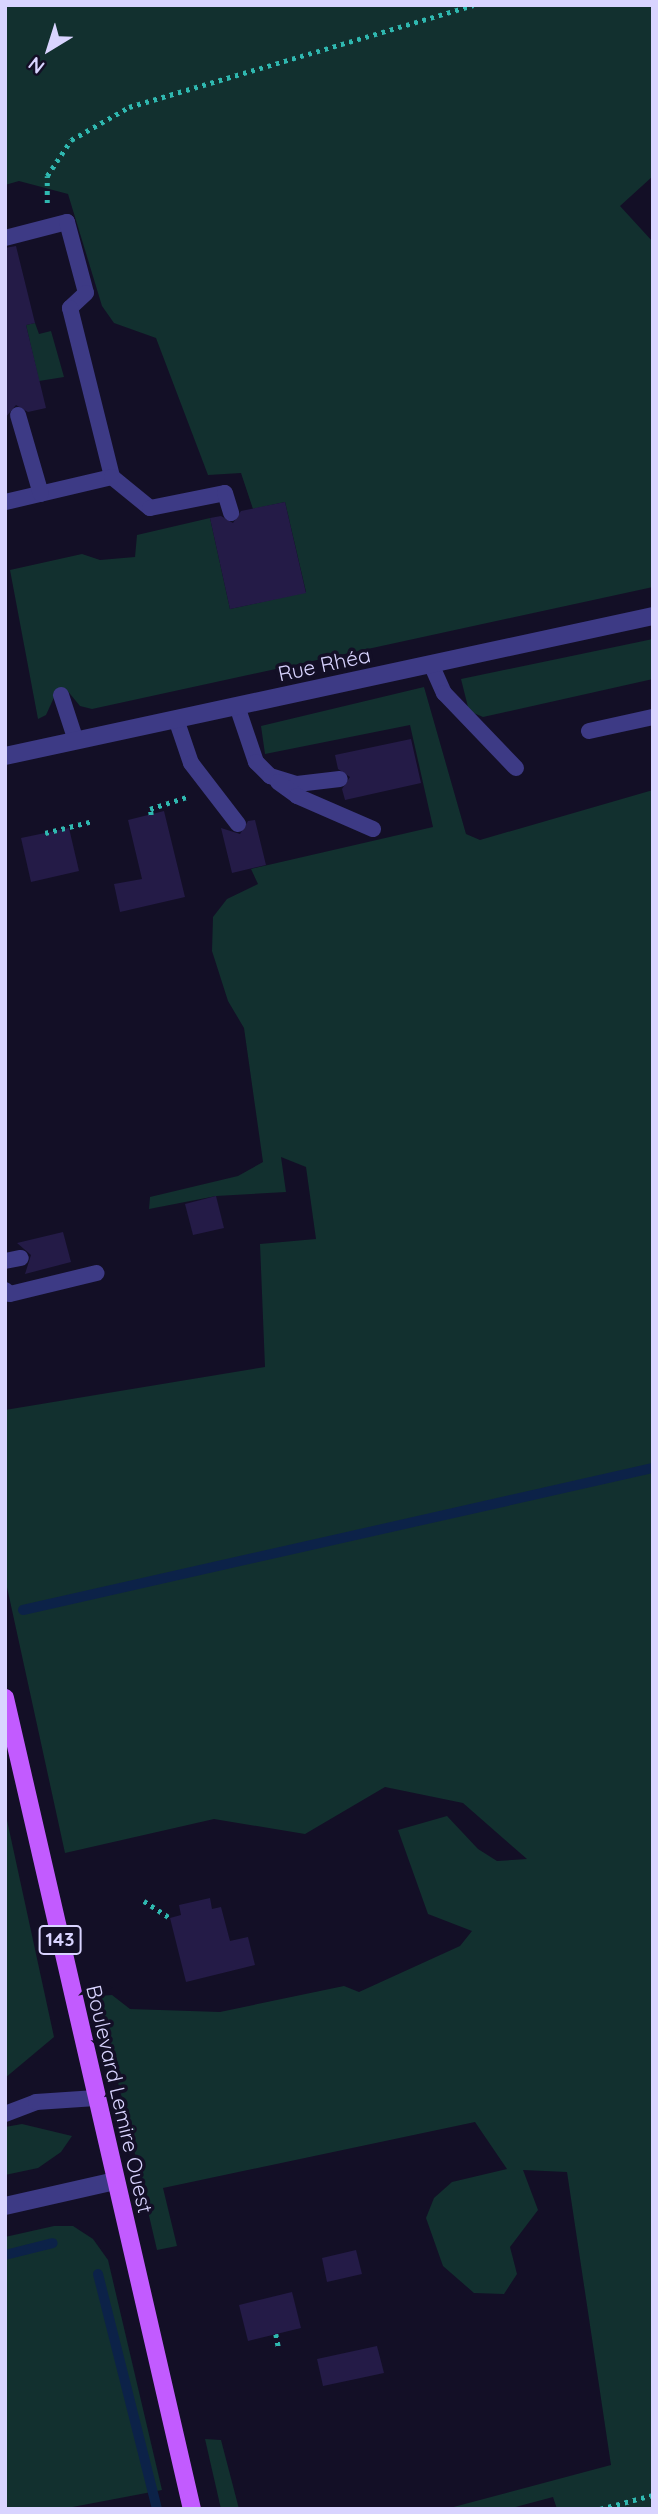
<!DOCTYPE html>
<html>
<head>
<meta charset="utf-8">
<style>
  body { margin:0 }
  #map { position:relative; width:658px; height:2514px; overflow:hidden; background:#130f26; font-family:Quicksand,sans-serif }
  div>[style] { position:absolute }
  .green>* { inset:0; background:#12302f }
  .stream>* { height:10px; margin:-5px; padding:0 5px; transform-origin:5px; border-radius:5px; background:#0c2248 }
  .building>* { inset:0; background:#241b47 }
  .path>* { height:4.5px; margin-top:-2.25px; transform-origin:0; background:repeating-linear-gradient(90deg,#2fb8b0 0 3.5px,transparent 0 8.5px) }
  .service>* { height:16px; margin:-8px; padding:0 8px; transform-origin:8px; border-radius:8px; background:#3d3a85 }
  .minor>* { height:18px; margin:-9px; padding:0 9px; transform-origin:9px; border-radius:9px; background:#3d3a85 }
  .primary>* { height:18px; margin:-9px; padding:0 9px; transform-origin:9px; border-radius:9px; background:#c25bff }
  span { translate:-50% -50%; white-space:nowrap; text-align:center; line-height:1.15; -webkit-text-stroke:7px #130f26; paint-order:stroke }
  .shield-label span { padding:2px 5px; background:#130f26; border:2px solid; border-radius:5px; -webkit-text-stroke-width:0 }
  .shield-label { font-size:19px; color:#d9d4ff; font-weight:700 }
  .street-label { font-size:21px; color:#d9d4ff }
  .frame { position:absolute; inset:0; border:7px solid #d9d4ff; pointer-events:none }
  .north { position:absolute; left:14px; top:14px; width:70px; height:70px; -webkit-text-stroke:5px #130f26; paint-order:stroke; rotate:218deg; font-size:19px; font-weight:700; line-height:28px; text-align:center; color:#d9d4ff }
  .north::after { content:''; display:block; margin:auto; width:24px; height:32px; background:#d9d4ff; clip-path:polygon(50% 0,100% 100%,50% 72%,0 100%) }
</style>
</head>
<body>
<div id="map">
  <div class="green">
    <div style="clip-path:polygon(5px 5px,653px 5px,653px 176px,620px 206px,653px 242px,653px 587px,92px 709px,80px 706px,66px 689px,56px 693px,46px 715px,38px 719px,10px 570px,82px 554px,100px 560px,135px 557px,137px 535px,210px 518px,230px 609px,306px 592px,285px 502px,253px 509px,241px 473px,208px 475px,156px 338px,114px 323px,102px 306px,68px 194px,19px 181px,5px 185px)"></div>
    <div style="clip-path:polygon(35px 323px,39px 334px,51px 331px,64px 377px,39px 381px,26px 325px)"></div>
    <div style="clip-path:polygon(653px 639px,653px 679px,483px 717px,469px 711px,461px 679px)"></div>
    <div style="clip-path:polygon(424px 687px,466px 834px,480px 840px,653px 790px,653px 2509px,557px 2509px,553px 2497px,508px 2509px,446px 2509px,611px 2465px,567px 2172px,523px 2170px,538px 2210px,510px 2247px,517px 2274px,504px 2294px,474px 2293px,443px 2266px,426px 2218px,434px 2198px,452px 2182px,507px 2169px,475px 2122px,163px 2188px,177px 2246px,157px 2250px,98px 1996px,112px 1995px,130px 2009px,220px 2012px,344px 1986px,359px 1992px,460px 1946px,472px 1931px,428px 1914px,398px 1830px,447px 1816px,478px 1849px,497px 1861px,527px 1859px,463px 1803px,385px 1787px,305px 1834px,214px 1819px,65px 1853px,5px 1578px,5px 1410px,265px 1367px,260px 1244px,316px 1239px,306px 1167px,281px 1157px,286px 1192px,216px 1196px,149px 1209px,150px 1197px,238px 1176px,263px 1162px,244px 1028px,228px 1001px,212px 951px,213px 917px,227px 899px,258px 884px,251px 869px,433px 827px,410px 725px,265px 754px,261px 726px)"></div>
    <div style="clip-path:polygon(5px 1811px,54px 2037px,5px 2078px)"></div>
    <div style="clip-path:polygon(22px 2124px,72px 2136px,61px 2152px,38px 2168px,5px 2175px,5px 2127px)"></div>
    <div style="clip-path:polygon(54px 2226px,73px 2226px,93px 2239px,108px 2260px,162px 2490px,62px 2509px,5px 2509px,5px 2237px)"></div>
    <div style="clip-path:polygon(205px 2439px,221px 2440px,239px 2509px,221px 2509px)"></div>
  </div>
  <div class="stream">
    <div style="left:23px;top:1610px;width:646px;rotate:-12.7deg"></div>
    <div style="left:5px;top:2255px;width:49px;rotate:-14deg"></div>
    <div style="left:98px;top:2274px;width:242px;rotate:75.9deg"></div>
  </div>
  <div class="building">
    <div style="clip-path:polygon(16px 246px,35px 323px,26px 325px,46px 408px,28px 412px,16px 405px,5px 418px,5px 248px)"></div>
    <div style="clip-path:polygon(285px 502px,306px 593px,230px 609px,210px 518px,221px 516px,233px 523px,241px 511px)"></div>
    <div style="clip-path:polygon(411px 739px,421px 783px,345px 800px,342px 789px,350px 777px,338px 769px,335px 755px)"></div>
    <div style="clip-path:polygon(164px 811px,185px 897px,120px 912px,114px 884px,142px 879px,128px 820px)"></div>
    <div style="clip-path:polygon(255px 820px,266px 865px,232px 873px,221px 828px,240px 834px,248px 821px)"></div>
    <div style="clip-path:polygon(69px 828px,79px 871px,31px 882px,21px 838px)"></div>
    <div style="clip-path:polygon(216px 1196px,224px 1228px,193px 1235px,185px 1204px)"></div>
    <div style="clip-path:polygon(63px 1232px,71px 1262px,25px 1274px,31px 1255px,17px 1243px)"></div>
    <div style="clip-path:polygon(210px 1898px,212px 1909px,221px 1907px,230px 1941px,248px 1937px,255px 1965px,186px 1982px,170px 1918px,181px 1915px,179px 1905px)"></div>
    <div style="clip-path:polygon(356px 2250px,362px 2274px,327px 2282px,322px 2258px)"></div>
    <div style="clip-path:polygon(292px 2292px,301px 2328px,248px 2341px,239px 2305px)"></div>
    <div style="clip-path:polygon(377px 2346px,384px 2373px,323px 2386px,317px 2359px)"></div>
  </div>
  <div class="path">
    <div style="left:47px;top:203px;width:27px;rotate:-90deg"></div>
    <div style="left:47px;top:176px;width:43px;rotate:-56.3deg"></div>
    <div style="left:71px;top:140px;width:67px;rotate:-29.6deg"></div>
    <div style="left:129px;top:107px;width:359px;rotate:-16.5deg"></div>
    <div style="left:151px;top:815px;width:6px;rotate:-99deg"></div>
    <div style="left:150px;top:809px;width:39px;rotate:-18deg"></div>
    <div style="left:45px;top:833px;width:49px;rotate:-14deg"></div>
    <div style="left:144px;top:1901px;width:31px;rotate:33deg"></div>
    <div style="left:276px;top:2334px;width:16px;rotate:79deg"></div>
    <div style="left:600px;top:2509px;width:55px;rotate:-14.8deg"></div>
  </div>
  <div class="service">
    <div style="left:5px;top:238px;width:64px;rotate:-14.5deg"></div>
    <div style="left:67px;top:222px;width:73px;rotate:75deg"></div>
    <div style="left:86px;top:293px;width:22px;rotate:137deg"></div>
    <div style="left:70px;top:308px;width:174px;rotate:76deg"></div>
    <div style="left:112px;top:477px;width:110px;rotate:166.8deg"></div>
    <div style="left:18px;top:415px;width:82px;rotate:73.8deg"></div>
    <div style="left:112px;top:477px;width:49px;rotate:39.2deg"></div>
    <div style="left:150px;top:508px;width:76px;rotate:-11.3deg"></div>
    <div style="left:225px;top:493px;width:21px;rotate:73deg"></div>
    <div style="left:431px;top:664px;width:32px;rotate:66deg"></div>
    <div style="left:444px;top:693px;width:104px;rotate:46.2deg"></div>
    <div style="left:61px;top:695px;width:48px;rotate:71.9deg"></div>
    <div style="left:237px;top:706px;width:59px;rotate:71.3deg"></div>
    <div style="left:256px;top:762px;width:20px;rotate:45deg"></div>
    <div style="left:270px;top:776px;width:28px;rotate:17deg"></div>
    <div style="left:297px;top:784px;width:43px;rotate:-6.6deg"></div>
    <div style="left:176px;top:719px;width:46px;rotate:71.2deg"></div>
    <div style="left:191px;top:763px;width:77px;rotate:52.4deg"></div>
    <div style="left:589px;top:731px;width:66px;rotate:-12.3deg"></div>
    <div style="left:278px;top:782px;width:24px;rotate:36deg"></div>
    <div style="left:297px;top:796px;width:83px;rotate:23.5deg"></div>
    <div style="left:5px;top:1261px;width:16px;rotate:-11deg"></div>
    <div style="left:5px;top:1290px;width:6px;rotate:39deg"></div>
    <div style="left:10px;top:1294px;width:89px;rotate:-13.6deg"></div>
    <div style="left:5px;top:2114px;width:33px;rotate:-21deg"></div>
    <div style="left:36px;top:2102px;width:60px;rotate:-3.8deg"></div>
  </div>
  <div class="minor">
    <div style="left:5px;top:756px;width:663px;rotate:-12.19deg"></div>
    <div style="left:5px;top:2206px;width:113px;rotate:-12.8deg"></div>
  </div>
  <div class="primary">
    <div style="left:5px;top:1698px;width:832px;rotate:77.02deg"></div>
  </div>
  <div class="shield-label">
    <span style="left:60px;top:1940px">143</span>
  </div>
  <div class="street-label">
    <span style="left:324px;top:664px;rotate:-12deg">Rue Rhéa</span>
    <span style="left:120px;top:2099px;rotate:77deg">Boulevard Lemire Ouest</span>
  </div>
  <div class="frame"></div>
  <div class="north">N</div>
</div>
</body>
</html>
